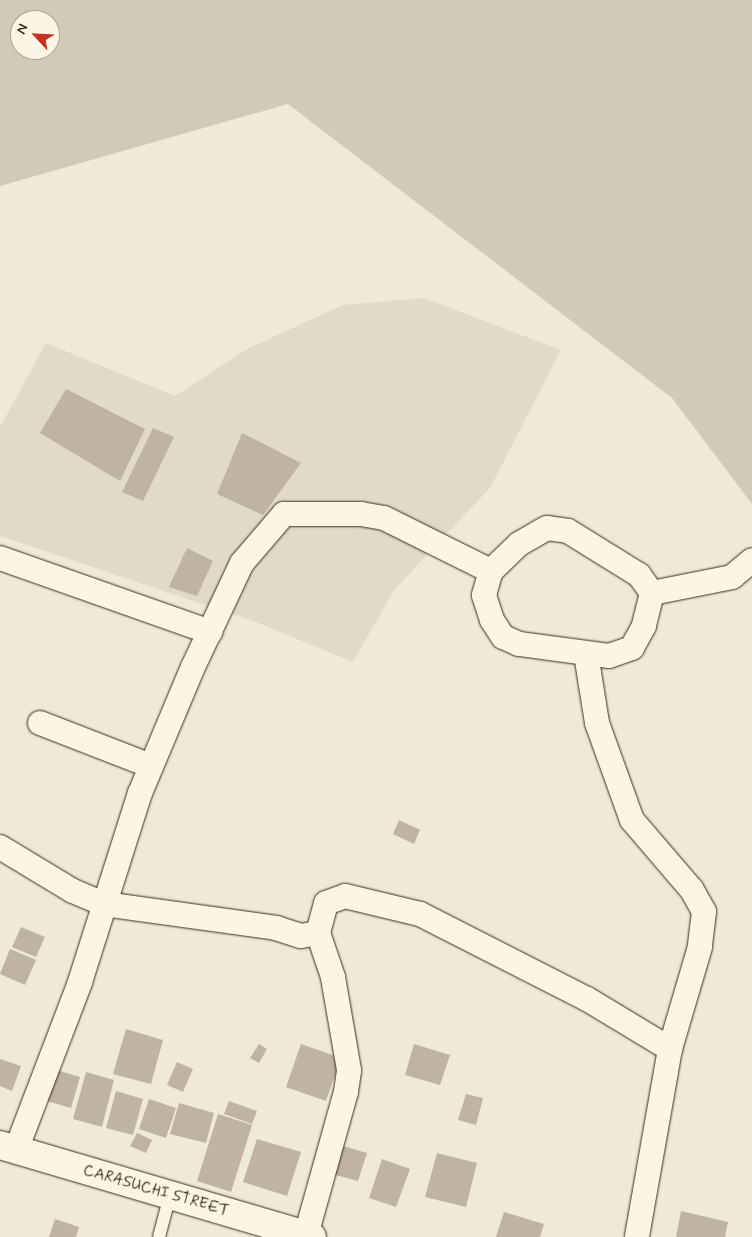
<!DOCTYPE html>
<html>
<head>
<meta charset="utf-8">
<style>
  body { margin:0 }
  #map { position:relative; width:752px; height:1237px; overflow:hidden; background:#f0e9d9; font-family:Mynerve,sans-serif }
  div>[style] { position:absolute }
  .built>* { inset:0; background:#e1d9c9 }
  .green>* { inset:0; background:#d2c9ba }
  .building>* { inset:0; background:#beb3a4 }
  .roads { filter:drop-shadow(0 0 1px #3b2a1e) drop-shadow(0 0 1px #3b2a1e) }
  .lane>* { height:12px; margin:-6px; padding:0 6px; transform-origin:6px; border-radius:6px; background:#fcf5e5 }
  .street>* { height:24px; margin:-12px; padding:0 12px; transform-origin:12px; border-radius:12px; background:#fcf5e5 }
  .secondary>* { height:28px; margin:-14px; padding:0 14px; transform-origin:14px; border-radius:14px; background:#fcf5e5 }
  span { translate:-50% -50%; white-space:nowrap; text-align:center; line-height:1.15; -webkit-text-stroke:5px #fcf5e5; paint-order:stroke }
  .street-label { font-size:16px; color:#3b2a1e }
  .north { position:absolute; left:10px; top:10px; width:50px; height:50px; box-sizing:border-box; background:#fcf5e5; border:1px solid #afa495; border-radius:50%; rotate:295deg; font-size:14px; font-weight:700; line-height:20px; text-align:center; color:#3b2a1e }
  .north::after { content:''; display:block; margin:auto; width:18px; height:22px; background:#c8321e; clip-path:polygon(50% 0,100% 100%,50% 72%,0 100%) }
</style>
</head>
<body>
<div id="map">
  <div class="built">
    <div style="clip-path:polygon(424px 298px,561px 350px,490px 488px,394px 590px,353px 662px,256px 622px,0 536px,0 427px,46px 343px,175px 396px,249px 348px,343px 305px)"></div>
  </div>
  <div class="green">
    <div style="clip-path:polygon(evenodd,0 0,752px 0,752px 504px,672px 398px,288px 104px,0 186px,0 0,20px 20px,50px 20px,50px 50px,20px 50px,20px 20px)"></div>
  </div>
  <div class="building">
    <div style="clip-path:polygon(66px 389px,145px 429px,120px 481px,40px 433px)"></div>
    <div style="clip-path:polygon(153px 428px,174px 437px,143px 501px,122px 492px)"></div>
    <div style="clip-path:polygon(242px 433px,301px 463px,263px 515px,217px 494px)"></div>
    <div style="clip-path:polygon(187px 548px,213px 561px,197px 596px,169px 587px)"></div>
    <div style="clip-path:polygon(399px 820px,420px 830px,414px 844px,393px 834px)"></div>
    <div style="clip-path:polygon(21px 927px,45px 937px,36px 957px,12px 947px)"></div>
    <div style="clip-path:polygon(10px 949px,36px 960px,25px 985px,0 974px)"></div>
    <div style="clip-path:polygon(126px 1029px,163px 1040px,151px 1084px,113px 1074px)"></div>
    <div style="clip-path:polygon(259px 1044px,267px 1049px,259px 1063px,250px 1058px)"></div>
    <div style="clip-path:polygon(301px 1044px,341px 1058px,326px 1101px,286px 1087px)"></div>
    <div style="clip-path:polygon(414px 1044px,450px 1055px,440px 1085px,405px 1075px)"></div>
    <div style="clip-path:polygon(0 1059px,21px 1066px,12px 1091px,0 1086px)"></div>
    <div style="clip-path:polygon(177px 1062px,193px 1069px,183px 1092px,167px 1085px)"></div>
    <div style="clip-path:polygon(53px 1069px,80px 1077px,71px 1108px,43px 1100px)"></div>
    <div style="clip-path:polygon(86px 1072px,114px 1080px,102px 1127px,73px 1119px)"></div>
    <div style="clip-path:polygon(116px 1091px,143px 1099px,133px 1135px,106px 1128px)"></div>
    <div style="clip-path:polygon(466px 1094px,483px 1098px,476px 1125px,458px 1120px)"></div>
    <div style="clip-path:polygon(149px 1099px,176px 1108px,166px 1138px,139px 1129px)"></div>
    <div style="clip-path:polygon(229px 1101px,257px 1111px,252px 1124px,224px 1114px)"></div>
    <div style="clip-path:polygon(179px 1103px,214px 1113px,206px 1143px,170px 1134px)"></div>
    <div style="clip-path:polygon(218px 1114px,252px 1125px,231px 1192px,197px 1181px)"></div>
    <div style="clip-path:polygon(137px 1133px,152px 1140px,146px 1153px,130px 1146px)"></div>
    <div style="clip-path:polygon(257px 1139px,301px 1152px,287px 1196px,243px 1182px)"></div>
    <div style="clip-path:polygon(340px 1145px,367px 1153px,358px 1181px,332px 1174px)"></div>
    <div style="clip-path:polygon(437px 1153px,477px 1163px,466px 1207px,425px 1197px)"></div>
    <div style="clip-path:polygon(382px 1159px,410px 1169px,396px 1207px,369px 1198px)"></div>
    <div style="clip-path:polygon(681px 1211px,728px 1222px,725px 1237px,676px 1237px)"></div>
    <div style="clip-path:polygon(504px 1212px,544px 1224px,540px 1237px,496px 1237px)"></div>
    <div style="clip-path:polygon(55px 1219px,79px 1227px,76px 1237px,49px 1237px)"></div>
  </div>
  <div class="roads">
    <div class="lane">
      <div style="left:159px;top:1237px;width:43px;rotate:-75.3deg"></div>
    </div>
    <div class="street">
      <div style="left:547px;top:528px;width:21px;rotate:8deg"></div>
      <div style="left:568px;top:531px;width:84px;rotate:31.8deg"></div>
      <div style="left:639px;top:575px;width:22px;rotate:54deg"></div>
      <div style="left:652px;top:593px;width:34px;rotate:104deg"></div>
      <div style="left:644px;top:626px;width:25px;rotate:119deg"></div>
      <div style="left:632px;top:648px;width:24px;rotate:161deg"></div>
      <div style="left:609px;top:656px;width:91px;rotate:-172.4deg"></div>
      <div style="left:519px;top:644px;width:17px;rotate:-156deg"></div>
      <div style="left:503px;top:637px;width:20px;rotate:-123deg"></div>
      <div style="left:492px;top:620px;width:26px;rotate:-108deg"></div>
      <div style="left:484px;top:595px;width:25px;rotate:-74deg"></div>
      <div style="left:491px;top:571px;width:39px;rotate:-44deg"></div>
      <div style="left:519px;top:544px;width:32px;rotate:-30deg"></div>
      <div style="left:0;top:558px;width:223px;rotate:19.4deg"></div>
      <div style="left:652px;top:593px;width:82px;rotate:-11.3deg"></div>
      <div style="left:732px;top:577px;width:26px;rotate:-40deg"></div>
      <div style="left:586px;top:654px;width:70px;rotate:80.9deg"></div>
      <div style="left:597px;top:723px;width:103px;rotate:70.2deg"></div>
      <div style="left:632px;top:820px;width:92px;rotate:49.4deg"></div>
      <div style="left:692px;top:890px;width:25px;rotate:61deg"></div>
      <div style="left:704px;top:912px;width:35px;rotate:97deg"></div>
      <div style="left:700px;top:947px;width:106px;rotate:106.4deg"></div>
      <div style="left:670px;top:1049px;width:191px;rotate:100deg"></div>
      <div style="left:40px;top:723px;width:119px;rotate:21.2deg"></div>
      <div style="left:0;top:847px;width:85px;rotate:31.1deg"></div>
      <div style="left:73px;top:891px;width:34px;rotate:23deg"></div>
      <div style="left:104px;top:904px;width:174px;rotate:7.9deg"></div>
      <div style="left:276px;top:928px;width:26px;rotate:18deg"></div>
      <div style="left:301px;top:936px;width:17px;rotate:-10deg"></div>
      <div style="left:318px;top:933px;width:31px;rotate:-75deg"></div>
      <div style="left:326px;top:903px;width:20px;rotate:-20deg"></div>
      <div style="left:345px;top:896px;width:77px;rotate:13.5deg"></div>
      <div style="left:420px;top:914px;width:187px;rotate:27deg"></div>
      <div style="left:587px;top:999px;width:97px;rotate:31.1deg"></div>
      <div style="left:16px;top:1150px;width:180px;rotate:-69.1deg"></div>
      <div style="left:80px;top:982px;width:198px;rotate:-72.4deg"></div>
      <div style="left:140px;top:793px;width:137px;rotate:-67.2deg"></div>
      <div style="left:193px;top:667px;width:115px;rotate:-64.8deg"></div>
      <div style="left:242px;top:563px;width:65px;rotate:-49.4deg"></div>
      <div style="left:284px;top:514px;width:77px"></div>
      <div style="left:361px;top:514px;width:23px;rotate:10deg"></div>
      <div style="left:384px;top:518px;width:119px;rotate:26.4deg"></div>
      <div style="left:306px;top:1235px;width:148px;rotate:-74.4deg"></div>
      <div style="left:346px;top:1092px;width:22px;rotate:-82deg"></div>
      <div style="left:349px;top:1070px;width:94px;rotate:-99.8deg"></div>
      <div style="left:333px;top:977px;width:46px;rotate:-108.8deg"></div>
    </div>
    <div class="secondary">
      <div style="left:0;top:1145px;width:325px;rotate:16.4deg"></div>
    </div>
  </div>
  <div class="street-label">
    <span style="left:156px;top:1191px;rotate:16deg">CARASUCHI STREET</span>
  </div>
  <div class="north">N</div>
</div>
</body>
</html>
